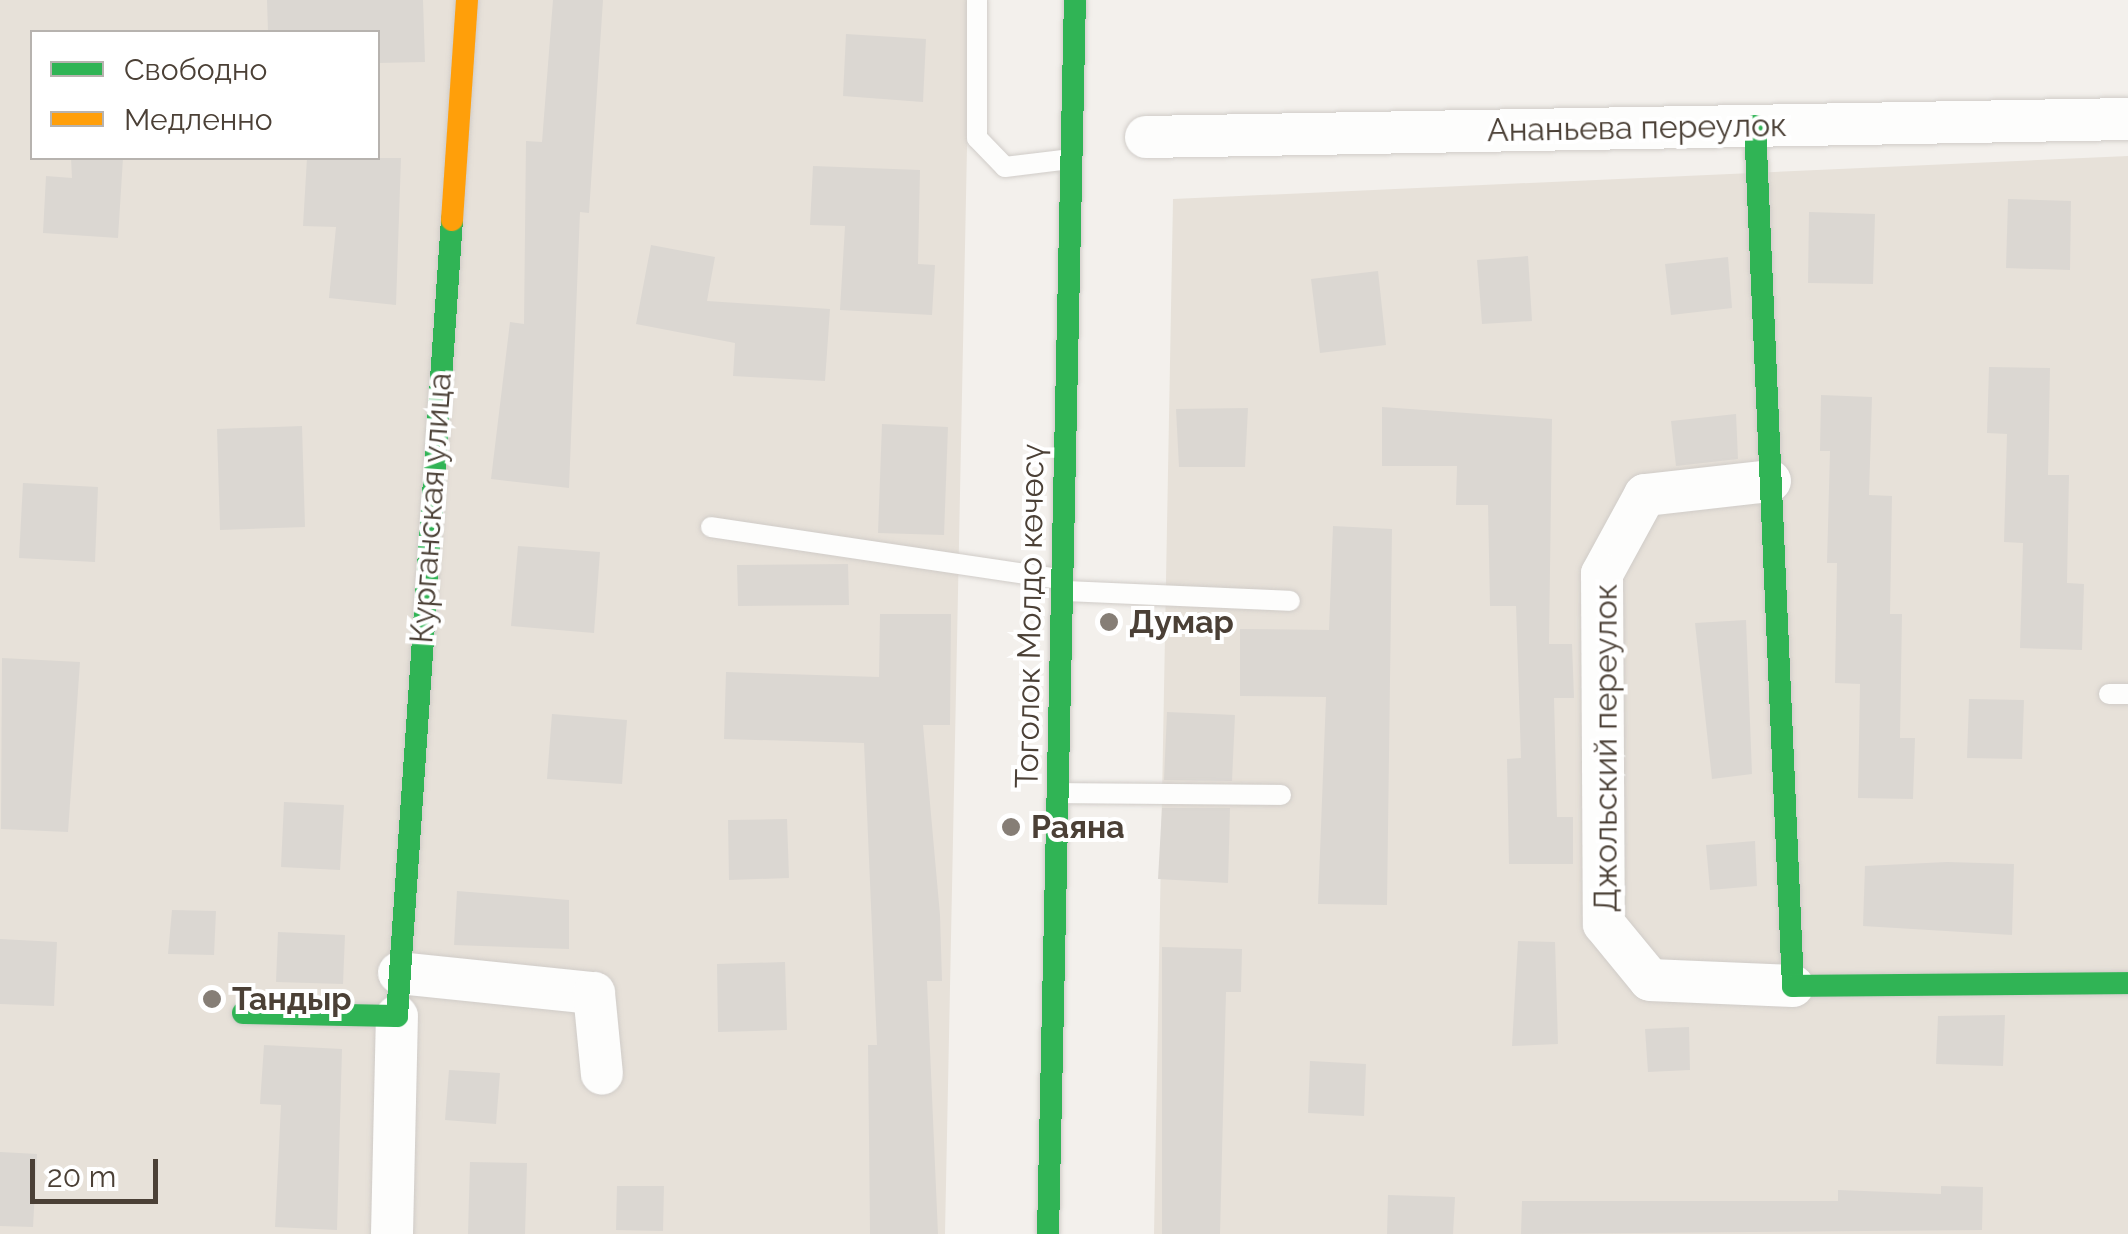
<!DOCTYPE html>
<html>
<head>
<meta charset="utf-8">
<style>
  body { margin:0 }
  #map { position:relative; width:2128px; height:1234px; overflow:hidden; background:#f3f0ec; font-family:Raleway,sans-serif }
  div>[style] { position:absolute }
  .residential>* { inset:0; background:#e7e1d9 }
  .building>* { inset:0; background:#dbd7d2 }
  .roads { filter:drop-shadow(0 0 2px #d0ccc8) drop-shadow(0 0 2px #d0ccc8) }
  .lane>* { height:20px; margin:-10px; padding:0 10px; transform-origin:10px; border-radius:10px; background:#fdfdfc }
  .street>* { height:42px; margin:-21px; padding:0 21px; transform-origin:21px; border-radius:21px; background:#fdfdfc }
  .fast>* { height:22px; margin:-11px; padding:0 11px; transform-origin:11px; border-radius:11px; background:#30b455 }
  .slow>* { height:22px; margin:-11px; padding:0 11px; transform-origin:11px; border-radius:11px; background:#ff9f0a }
  .dots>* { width:28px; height:28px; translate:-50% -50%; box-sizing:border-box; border:5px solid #fff; border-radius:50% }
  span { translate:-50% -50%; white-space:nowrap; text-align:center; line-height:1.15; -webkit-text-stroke:8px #fff; paint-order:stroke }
  .street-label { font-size:32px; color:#4b4036 }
  .poi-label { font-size:32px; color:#4b4036; font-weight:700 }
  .left { translate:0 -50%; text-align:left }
  .legend { position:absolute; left:30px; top:30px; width:350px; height:130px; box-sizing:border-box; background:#fff; border:2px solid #b7b3af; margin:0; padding:12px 18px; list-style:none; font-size:30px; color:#4b4036 }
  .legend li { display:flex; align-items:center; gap:20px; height:50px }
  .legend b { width:50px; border:2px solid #b7b3af }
  .scale { position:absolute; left:30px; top:1159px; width:128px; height:45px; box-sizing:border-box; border:5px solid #4b4036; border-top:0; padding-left:12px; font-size:30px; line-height:35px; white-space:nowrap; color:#4b4036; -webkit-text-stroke:8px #fff; paint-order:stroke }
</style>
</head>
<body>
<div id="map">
  <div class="residential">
    <div style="clip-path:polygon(evenodd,0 0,970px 0,945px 1234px,0 1234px,0 0,32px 32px,378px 32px,378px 158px,32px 158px,32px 32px)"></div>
    <div style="clip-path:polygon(2128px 156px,2128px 1234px,1154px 1234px,1173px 199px)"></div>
  </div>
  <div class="building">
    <div style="clip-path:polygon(267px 0,423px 0,425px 62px,378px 63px,378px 32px,268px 32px)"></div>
    <div style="clip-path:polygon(553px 0,603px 0,589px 213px,580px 212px,569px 488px,491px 479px,510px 322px,524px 324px,526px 141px,542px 142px)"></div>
    <div style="clip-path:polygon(846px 34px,926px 39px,923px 102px,843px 96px)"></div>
    <div style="clip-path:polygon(71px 158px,123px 158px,118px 238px,43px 233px,46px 176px,72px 178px)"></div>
    <div style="clip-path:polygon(307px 158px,401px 158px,396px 305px,329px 298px,336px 227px,303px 226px)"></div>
    <div style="clip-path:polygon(813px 166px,920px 170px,918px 264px,935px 265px,932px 315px,840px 310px,845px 226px,810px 225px)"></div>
    <div style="clip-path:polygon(2008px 199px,2071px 201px,2070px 270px,2006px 268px)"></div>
    <div style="clip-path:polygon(1809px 212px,1875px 214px,1873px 284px,1808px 283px)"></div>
    <div style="clip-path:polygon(651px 245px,715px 257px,707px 301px,830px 309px,825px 381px,733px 376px,735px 343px,636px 324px)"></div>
    <div style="clip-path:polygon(1528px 256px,1532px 321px,1482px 324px,1477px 260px)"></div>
    <div style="clip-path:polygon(1728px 257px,1732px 308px,1671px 315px,1665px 264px)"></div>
    <div style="clip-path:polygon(1378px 271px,1386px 345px,1320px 353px,1311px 279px)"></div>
    <div style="clip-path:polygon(1989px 367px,2050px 368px,2048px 475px,2069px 475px,2067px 583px,2084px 584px,2082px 650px,2020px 648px,2023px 543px,2004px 542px,2007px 434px,1987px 433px)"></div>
    <div style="clip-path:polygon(1821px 395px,1872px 397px,1869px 495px,1892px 496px,1890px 614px,1902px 614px,1900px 738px,1915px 738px,1913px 799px,1858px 798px,1860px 684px,1835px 683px,1837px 563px,1827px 563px,1830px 451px,1820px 451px)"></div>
    <div style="clip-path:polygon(1382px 407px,1552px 419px,1549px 644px,1572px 644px,1574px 698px,1554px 698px,1557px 817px,1573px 817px,1573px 864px,1509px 864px,1507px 759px,1521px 758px,1516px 606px,1490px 606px,1488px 505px,1456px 505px,1457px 466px,1382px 466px)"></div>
    <div style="clip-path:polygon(1248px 408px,1245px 467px,1179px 467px,1176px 409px)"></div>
    <div style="clip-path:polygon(1736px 414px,1738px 459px,1676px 466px,1671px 421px)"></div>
    <div style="clip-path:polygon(882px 424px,948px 427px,944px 535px,878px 533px)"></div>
    <div style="clip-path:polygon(302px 426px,305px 527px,220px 530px,217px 429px)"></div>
    <div style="clip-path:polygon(23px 483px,98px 487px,95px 562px,19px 558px)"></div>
    <div style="clip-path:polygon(1333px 526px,1392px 529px,1387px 905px,1318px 904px,1326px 697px,1240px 696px,1240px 629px,1329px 630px)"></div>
    <div style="clip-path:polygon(518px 546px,600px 552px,594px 633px,511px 626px)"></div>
    <div style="clip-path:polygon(848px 564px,849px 605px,738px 606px,737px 565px)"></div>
    <div style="clip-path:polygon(880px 614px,951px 614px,950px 725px,923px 725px,940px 915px,942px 981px,927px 981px,938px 1234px,870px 1234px,868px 1045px,877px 1045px,864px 743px,724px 739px,726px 672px,879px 677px)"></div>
    <div style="clip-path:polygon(1746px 620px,1752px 774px,1712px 779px,1695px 623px)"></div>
    <div style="clip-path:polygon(2px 658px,80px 662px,68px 832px,1px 829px)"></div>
    <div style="clip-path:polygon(1969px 699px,2024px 700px,2022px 759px,1967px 758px)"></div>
    <div style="clip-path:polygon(1167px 712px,1235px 715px,1232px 781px,1164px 780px)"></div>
    <div style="clip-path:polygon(552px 714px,627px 720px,622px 784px,547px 779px)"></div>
    <div style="clip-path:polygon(284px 802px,344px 805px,340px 870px,281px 867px)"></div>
    <div style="clip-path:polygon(1162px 808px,1230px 808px,1228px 883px,1158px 879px)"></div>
    <div style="clip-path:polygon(787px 819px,789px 878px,729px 880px,728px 820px)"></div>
    <div style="clip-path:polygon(1755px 841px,1757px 886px,1710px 890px,1706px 845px)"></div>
    <div style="clip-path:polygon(1947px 862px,2014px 864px,2012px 935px,1863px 926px,1865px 866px)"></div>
    <div style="clip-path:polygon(457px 891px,569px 900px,569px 949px,454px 945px)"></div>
    <div style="clip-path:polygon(172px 910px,216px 911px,214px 955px,168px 954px)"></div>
    <div style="clip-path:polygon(278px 932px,345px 935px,343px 984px,276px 982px)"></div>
    <div style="clip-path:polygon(0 939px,57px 942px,54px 1006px,0 1004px)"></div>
    <div style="clip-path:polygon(1518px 941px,1555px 942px,1558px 1044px,1512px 1046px)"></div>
    <div style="clip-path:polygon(1162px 947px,1242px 949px,1241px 992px,1226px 992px,1220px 1234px,1162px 1234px)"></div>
    <div style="clip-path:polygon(785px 962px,787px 1030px,718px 1032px,717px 964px)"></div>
    <div style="clip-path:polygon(2005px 1015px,2003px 1066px,1936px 1064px,1938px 1016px)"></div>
    <div style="clip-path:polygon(1689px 1027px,1690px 1070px,1648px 1072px,1645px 1029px)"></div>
    <div style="clip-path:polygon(264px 1045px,342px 1049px,337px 1230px,275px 1227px,281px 1105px,260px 1104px)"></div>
    <div style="clip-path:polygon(1310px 1061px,1366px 1064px,1364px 1116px,1308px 1113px)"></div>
    <div style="clip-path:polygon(449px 1070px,500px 1073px,496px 1124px,445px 1120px)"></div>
    <div style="clip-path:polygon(0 1152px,37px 1154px,33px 1227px,0 1226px)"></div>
    <div style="clip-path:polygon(470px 1162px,527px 1163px,525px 1234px,468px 1234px)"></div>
    <div style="clip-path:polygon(617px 1186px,664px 1186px,663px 1231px,616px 1230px)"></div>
    <div style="clip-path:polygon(1941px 1186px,1983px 1187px,1982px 1230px,1521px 1234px,1522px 1201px,1838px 1201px,1838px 1190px,1941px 1194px)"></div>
    <div style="clip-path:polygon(1388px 1195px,1455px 1197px,1453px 1234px,1387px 1234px)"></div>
  </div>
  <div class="roads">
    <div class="lane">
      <div style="left:977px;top:0;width:138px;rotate:90deg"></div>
      <div style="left:977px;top:138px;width:40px;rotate:46deg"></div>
      <div style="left:1005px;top:167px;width:65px;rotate:-7deg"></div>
      <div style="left:711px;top:527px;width:353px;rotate:8.5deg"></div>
      <div style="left:1064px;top:591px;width:226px;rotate:2.5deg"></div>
      <div style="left:2109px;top:694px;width:19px"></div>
      <div style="left:1058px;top:793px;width:223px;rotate:0.5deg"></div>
    </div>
    <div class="street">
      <div style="left:1146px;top:137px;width:982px;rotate:-1.05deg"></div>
      <div style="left:1770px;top:481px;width:126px;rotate:173.6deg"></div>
      <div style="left:1645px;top:495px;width:90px;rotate:118.6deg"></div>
      <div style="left:1602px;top:574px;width:350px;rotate:89.7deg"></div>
      <div style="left:1604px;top:924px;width:72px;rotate:50.6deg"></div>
      <div style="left:1650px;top:980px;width:143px;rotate:2.4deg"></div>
      <div style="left:399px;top:973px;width:196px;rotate:5.9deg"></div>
      <div style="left:594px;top:993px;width:81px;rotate:84.4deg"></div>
      <div style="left:392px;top:1234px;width:218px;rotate:-88.7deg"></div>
    </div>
    <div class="fast">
      <div style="left:1755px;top:126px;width:861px;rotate:87.47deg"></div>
      <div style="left:1793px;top:986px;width:335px;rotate:-0.5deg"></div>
      <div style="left:243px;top:1013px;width:154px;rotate:1.1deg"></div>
      <div style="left:397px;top:1016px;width:798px;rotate:-86.05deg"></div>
      <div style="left:1048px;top:1234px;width:1234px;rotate:-88.75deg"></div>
    </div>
    <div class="slow">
      <div style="left:452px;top:220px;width:221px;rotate:-86.1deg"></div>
    </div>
  </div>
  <div class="dots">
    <div style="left:1109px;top:622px;background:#867e76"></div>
    <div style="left:1011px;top:827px;background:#867e76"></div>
    <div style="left:212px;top:999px;background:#867e76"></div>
  </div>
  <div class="street-label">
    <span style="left:1637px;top:128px;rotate:-1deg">Ананьева переулок</span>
    <span style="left:431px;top:508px;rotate:-86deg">Курганская улица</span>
    <span style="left:1030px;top:616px;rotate:-89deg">Тоголок Молдо көчөсү</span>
    <span style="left:1606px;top:748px;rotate:-90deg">Джольский переулок</span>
  </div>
  <div class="poi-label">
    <span class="left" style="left:1129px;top:622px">Думар</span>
    <span class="left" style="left:1031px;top:827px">Раяна</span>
    <span class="left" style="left:232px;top:999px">Тандыр</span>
  </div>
  <ul class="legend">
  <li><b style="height:12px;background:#30b455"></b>Свободно</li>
  <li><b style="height:12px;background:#ff9f0a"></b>Медленно</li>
  </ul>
  <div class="scale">20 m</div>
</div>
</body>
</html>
